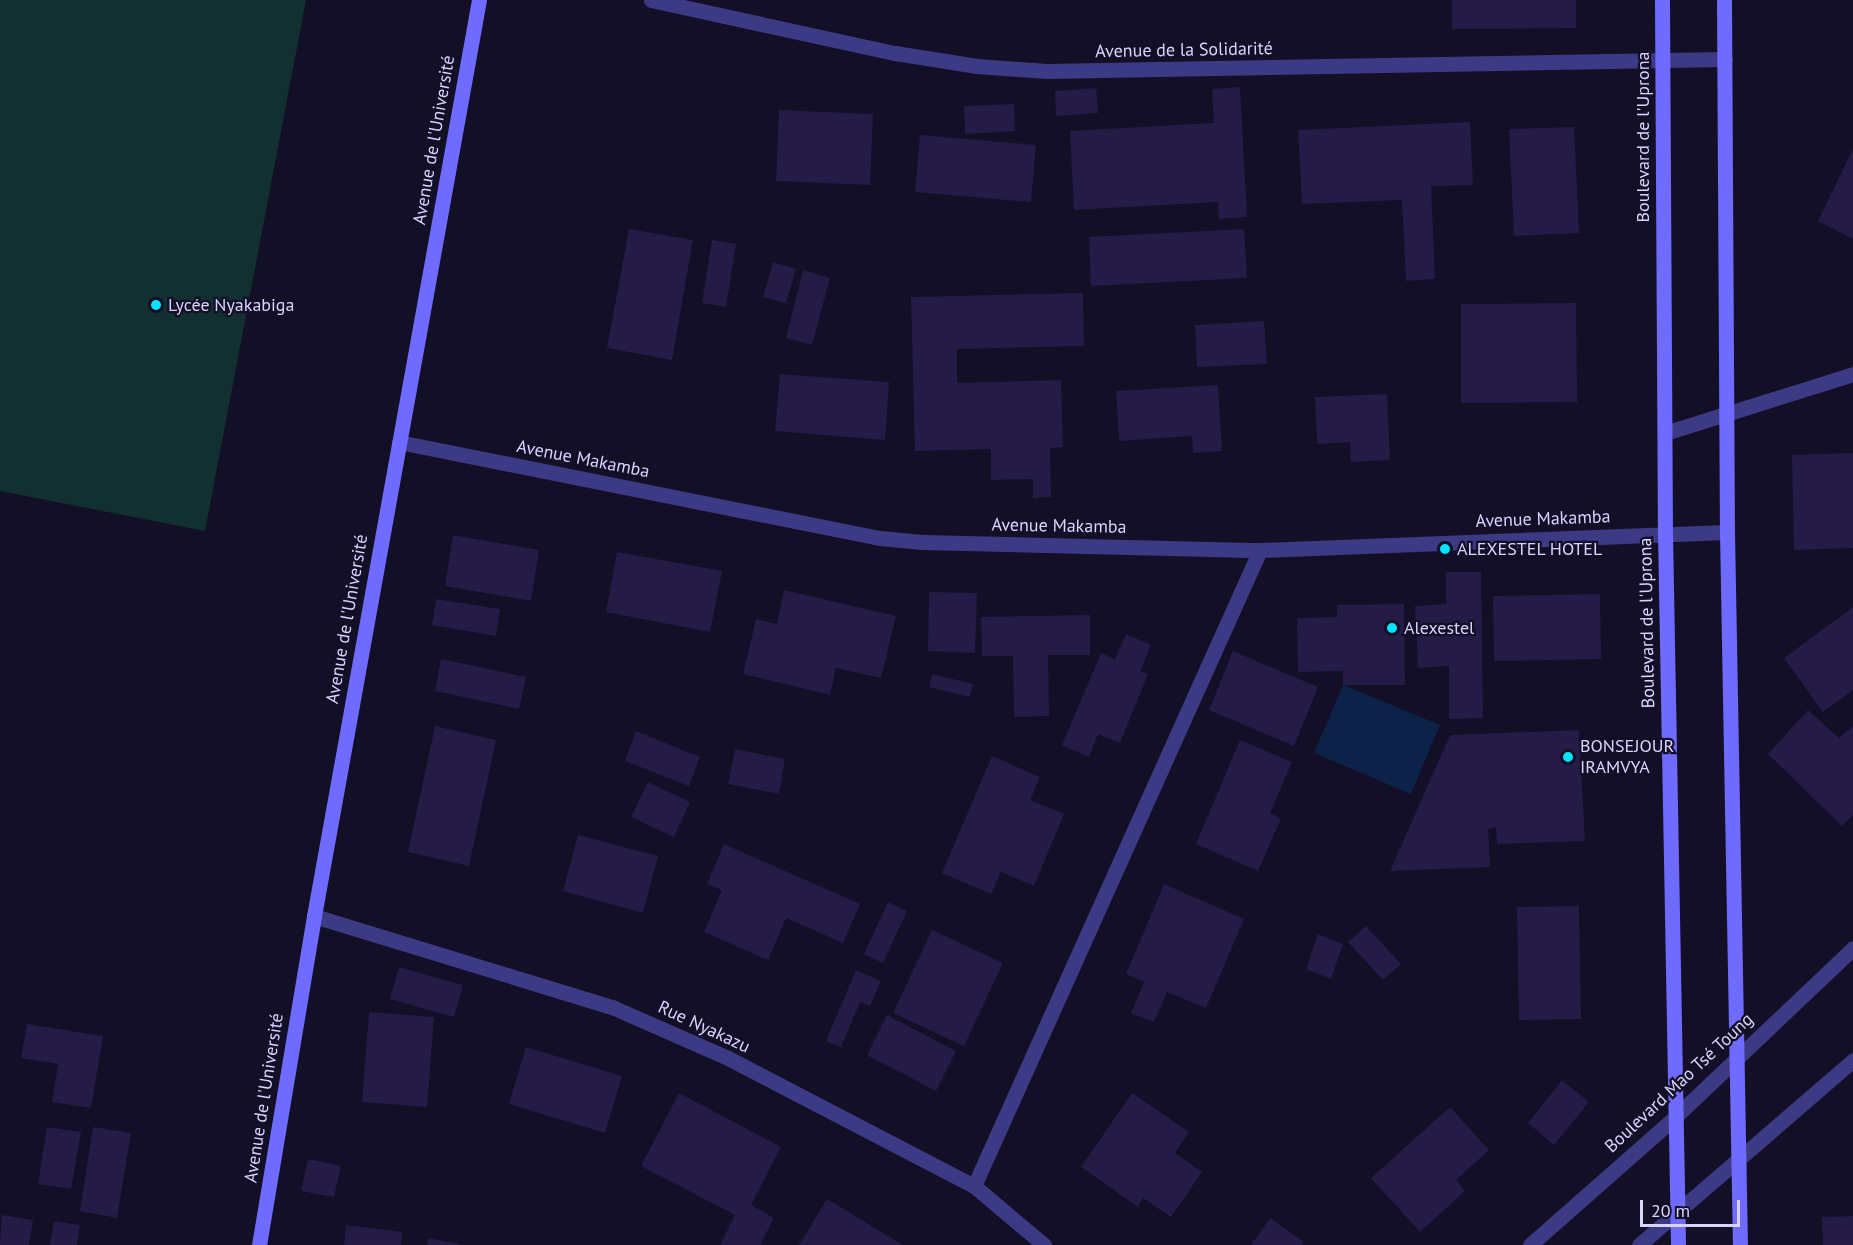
<!DOCTYPE html>
<html>
<head>
<meta charset="utf-8">
<style>
  body { margin:0 }
  #map { position:relative; width:1853px; height:1245px; overflow:hidden; background:#130f26; font-family:"PT Sans",sans-serif }
  div>[style] { position:absolute }
  .green>* { inset:0; background:#12302f }
  .water>* { inset:0; background:#0c2248 }
  .building>* { inset:0; background:#241b47 }
  .street>* { height:15px; margin:-7.5px; padding:0 7.5px; transform-origin:7.5px; border-radius:7.5px; background:#3d3a85 }
  .secondary>* { height:15px; margin:-7.5px; padding:0 7.5px; transform-origin:7.5px; border-radius:7.5px; background:#6f6bff }
  .dots>* { width:16px; height:16px; translate:-50% -50%; box-sizing:border-box; border:3px solid #130f26; border-radius:50% }
  span { translate:-50% -50%; white-space:nowrap; text-align:center; line-height:1.15; -webkit-text-stroke:4.5px #130f26; paint-order:stroke }
  .street-label { font-size:18px; color:#d9d4ff }
  .poi-label { font-size:18px; color:#d9d4ff }
  .left { translate:0 -50%; text-align:left }
  .scale { position:absolute; left:1640px; top:1200px; width:100px; height:27px; box-sizing:border-box; border:3px solid #d9d4ff; border-top:0; padding-left:8px; font-size:18px; line-height:21px; white-space:nowrap; color:#d9d4ff; -webkit-text-stroke:4px #130f26; paint-order:stroke }
</style>
</head>
<body>
<div id="map">
  <div class="green">
    <div style="clip-path:polygon(0 0,306px 0,205px 531px,0 491px)"></div>
  </div>
  <div class="water">
    <div style="clip-path:polygon(1343px 685px,1440px 725px,1411px 794px,1314px 753px)"></div>
  </div>
  <div class="building">
    <div style="clip-path:polygon(1452px 0,1576px 0,1576px 28px,1452px 29px)"></div>
    <div style="clip-path:polygon(1240px 87px,1247px 217px,1219px 219px,1218px 202px,1074px 210px,1070px 131px,1214px 123px,1212px 89px)"></div>
    <div style="clip-path:polygon(1096px 88px,1098px 113px,1056px 116px,1055px 91px)"></div>
    <div style="clip-path:polygon(1014px 104px,1015px 131px,965px 134px,964px 106px)"></div>
    <div style="clip-path:polygon(779px 110px,873px 114px,870px 185px,776px 181px)"></div>
    <div style="clip-path:polygon(1470px 122px,1473px 185px,1431px 186px,1435px 279px,1406px 281px,1402px 200px,1302px 204px,1298px 130px)"></div>
    <div style="clip-path:polygon(1574px 127px,1579px 233px,1514px 236px,1509px 129px)"></div>
    <div style="clip-path:polygon(920px 135px,1036px 145px,1031px 202px,915px 192px)"></div>
    <div style="clip-path:polygon(1853px 149px,1853px 239px,1818px 221px)"></div>
    <div style="clip-path:polygon(629px 229px,693px 240px,672px 360px,607px 348px)"></div>
    <div style="clip-path:polygon(1244px 229px,1247px 278px,1091px 286px,1089px 237px)"></div>
    <div style="clip-path:polygon(712px 240px,736px 244px,726px 307px,702px 303px)"></div>
    <div style="clip-path:polygon(773px 262px,796px 269px,786px 303px,763px 297px)"></div>
    <div style="clip-path:polygon(803px 270px,830px 278px,812px 345px,786px 338px)"></div>
    <div style="clip-path:polygon(1083px 293px,1084px 346px,957px 349px,957px 383px,1061px 380px,1063px 447px,1050px 448px,1051px 497px,1033px 498px,1033px 479px,991px 480px,991px 449px,915px 451px,911px 297px)"></div>
    <div style="clip-path:polygon(1576px 303px,1577px 402px,1461px 403px,1461px 304px)"></div>
    <div style="clip-path:polygon(1264px 321px,1267px 364px,1197px 367px,1195px 325px)"></div>
    <div style="clip-path:polygon(780px 374px,889px 382px,885px 440px,775px 431px)"></div>
    <div style="clip-path:polygon(1218px 385px,1222px 451px,1193px 453px,1192px 436px,1119px 441px,1116px 391px)"></div>
    <div style="clip-path:polygon(1387px 394px,1390px 460px,1351px 462px,1350px 442px,1317px 444px,1315px 397px)"></div>
    <div style="clip-path:polygon(1853px 453px,1853px 548px,1794px 550px,1792px 455px)"></div>
    <div style="clip-path:polygon(453px 535px,539px 550px,531px 601px,445px 586px)"></div>
    <div style="clip-path:polygon(617px 552px,722px 571px,710px 632px,606px 612px)"></div>
    <div style="clip-path:polygon(1446px 572px,1481px 572px,1483px 718px,1449px 719px,1449px 666px,1418px 668px,1415px 606px,1446px 604px)"></div>
    <div style="clip-path:polygon(784px 590px,896px 616px,881px 678px,836px 668px,830px 695px,743px 674px,756px 619px,777px 624px)"></div>
    <div style="clip-path:polygon(929px 592px,977px 593px,975px 653px,928px 651px)"></div>
    <div style="clip-path:polygon(1600px 594px,1601px 659px,1494px 661px,1493px 596px)"></div>
    <div style="clip-path:polygon(436px 599px,500px 609px,496px 636px,432px 625px)"></div>
    <div style="clip-path:polygon(1404px 604px,1405px 685px,1343px 685px,1343px 671px,1298px 672px,1297px 618px,1337px 617px,1337px 605px)"></div>
    <div style="clip-path:polygon(1853px 607px,1853px 690px,1823px 712px,1784px 658px)"></div>
    <div style="clip-path:polygon(1090px 615px,1090px 655px,1048px 655px,1049px 716px,1014px 717px,1013px 656px,982px 656px,981px 617px)"></div>
    <div style="clip-path:polygon(1126px 634px,1151px 645px,1140px 671px,1148px 674px,1120px 743px,1098px 734px,1089px 757px,1062px 745px,1101px 653px,1115px 659px)"></div>
    <div style="clip-path:polygon(1233px 651px,1318px 687px,1294px 746px,1209px 710px)"></div>
    <div style="clip-path:polygon(441px 659px,526px 677px,519px 709px,435px 691px)"></div>
    <div style="clip-path:polygon(932px 674px,973px 684px,970px 697px,929px 687px)"></div>
    <div style="clip-path:polygon(1808px 710px,1839px 738px,1853px 726px,1853px 815px,1842px 826px,1768px 754px)"></div>
    <div style="clip-path:polygon(435px 726px,496px 740px,469px 866px,408px 852px)"></div>
    <div style="clip-path:polygon(1579px 730px,1585px 841px,1497px 844px,1496px 827px,1488px 829px,1490px 867px,1390px 871px,1450px 735px)"></div>
    <div style="clip-path:polygon(636px 731px,700px 757px,689px 786px,625px 761px)"></div>
    <div style="clip-path:polygon(1240px 740px,1292px 762px,1270px 813px,1281px 819px,1258px 871px,1196px 844px)"></div>
    <div style="clip-path:polygon(735px 749px,785px 759px,779px 794px,728px 784px)"></div>
    <div style="clip-path:polygon(992px 756px,1040px 777px,1030px 800px,1064px 814px,1034px 886px,1001px 872px,991px 894px,942px 873px)"></div>
    <div style="clip-path:polygon(648px 782px,690px 802px,674px 837px,631px 817px)"></div>
    <div style="clip-path:polygon(578px 835px,658px 856px,643px 913px,563px 891px)"></div>
    <div style="clip-path:polygon(724px 844px,860px 904px,843px 943px,786px 918px,768px 960px,704px 932px,722px 890px,707px 884px)"></div>
    <div style="clip-path:polygon(1164px 884px,1244px 919px,1206px 1008px,1167px 992px,1154px 1022px,1131px 1013px,1144px 982px,1126px 974px)"></div>
    <div style="clip-path:polygon(888px 902px,907px 911px,883px 963px,864px 954px)"></div>
    <div style="clip-path:polygon(1579px 906px,1581px 1019px,1519px 1020px,1517px 907px)"></div>
    <div style="clip-path:polygon(1366px 926px,1401px 964px,1383px 980px,1348px 942px)"></div>
    <div style="clip-path:polygon(932px 930px,1003px 963px,964px 1046px,893px 1013px)"></div>
    <div style="clip-path:polygon(1318px 934px,1343px 944px,1331px 979px,1306px 969px)"></div>
    <div style="clip-path:polygon(399px 967px,463px 985px,454px 1017px,390px 999px)"></div>
    <div style="clip-path:polygon(856px 970px,881px 981px,870px 1006px,860px 1002px,841px 1047px,826px 1041px)"></div>
    <div style="clip-path:polygon(369px 1012px,434px 1017px,427px 1107px,362px 1102px)"></div>
    <div style="clip-path:polygon(887px 1015px,956px 1051px,936px 1091px,867px 1055px)"></div>
    <div style="clip-path:polygon(27px 1024px,103px 1036px,91px 1108px,52px 1102px,58px 1064px,21px 1058px)"></div>
    <div style="clip-path:polygon(526px 1047px,622px 1076px,605px 1133px,509px 1104px)"></div>
    <div style="clip-path:polygon(1562px 1080px,1589px 1102px,1554px 1145px,1528px 1123px)"></div>
    <div style="clip-path:polygon(679px 1093px,781px 1147px,751px 1205px,774px 1218px,760px 1245px,720px 1245px,735px 1215px,641px 1166px)"></div>
    <div style="clip-path:polygon(1132px 1093px,1189px 1132px,1175px 1153px,1202px 1172px,1171px 1217px,1143px 1198px,1138px 1207px,1081px 1167px)"></div>
    <div style="clip-path:polygon(1450px 1107px,1489px 1150px,1456px 1180px,1465px 1191px,1420px 1232px,1371px 1178px)"></div>
    <div style="clip-path:polygon(47px 1127px,81px 1132px,71px 1189px,38px 1184px)"></div>
    <div style="clip-path:polygon(93px 1127px,131px 1133px,117px 1218px,80px 1211px)"></div>
    <div style="clip-path:polygon(308px 1159px,341px 1166px,334px 1197px,301px 1191px)"></div>
    <div style="clip-path:polygon(827px 1199px,903px 1245px,799px 1245px)"></div>
    <div style="clip-path:polygon(2px 1215px,33px 1220px,29px 1245px,0 1245px)"></div>
    <div style="clip-path:polygon(1853px 1216px,1853px 1245px,1823px 1245px,1822px 1217px)"></div>
    <div style="clip-path:polygon(1270px 1218px,1304px 1242px,1302px 1245px,1251px 1245px)"></div>
    <div style="clip-path:polygon(54px 1221px,80px 1225px,77px 1245px,50px 1245px)"></div>
    <div style="clip-path:polygon(346px 1225px,402px 1232px,401px 1245px,344px 1245px)"></div>
    <div style="clip-path:polygon(428px 1238px,460px 1244px,459px 1245px,427px 1245px)"></div>
  </div>
  <div class="street">
    <div style="left:651px;top:0;width:250px;rotate:12.3deg"></div>
    <div style="left:895px;top:53px;width:83px;rotate:9deg"></div>
    <div style="left:977px;top:66px;width:70px;rotate:4.1deg"></div>
    <div style="left:1047px;top:71px;width:678px;rotate:-1.01deg"></div>
    <div style="left:1665px;top:433px;width:197px;rotate:-17.4deg"></div>
    <div style="left:399px;top:442px;width:490px;rotate:11.3deg"></div>
    <div style="left:880px;top:538px;width:42px;rotate:5.4deg"></div>
    <div style="left:922px;top:542px;width:338px;rotate:1.4deg"></div>
    <div style="left:1260px;top:550px;width:467px;rotate:-2.2deg"></div>
    <div style="left:314px;top:916px;width:312px;rotate:17deg"></div>
    <div style="left:612px;top:1007px;width:127px;rotate:23.7deg"></div>
    <div style="left:728px;top:1058px;width:277px;rotate:27.5deg"></div>
    <div style="left:974px;top:1186px;width:92px;rotate:40.1deg"></div>
    <div style="left:974px;top:1186px;width:697px;rotate:-65.79deg"></div>
    <div style="left:1530px;top:1245px;width:193px;rotate:-41.4deg"></div>
    <div style="left:1675px;top:1117px;width:245px;rotate:-43.5deg"></div>
    <div style="left:1639px;top:1245px;width:283px;rotate:-40.8deg"></div>
  </div>
  <div class="secondary">
    <div style="left:1662px;top:0;width:533px;rotate:89.68deg"></div>
    <div style="left:1665px;top:533px;width:712px;rotate:88.95deg"></div>
    <div style="left:1724px;top:0;width:532px;rotate:89.68deg"></div>
    <div style="left:1727px;top:532px;width:713px;rotate:88.96deg"></div>
    <div style="left:259px;top:1245px;width:334px;rotate:-80.5deg"></div>
    <div style="left:314px;top:916px;width:931px;rotate:-79.79deg"></div>
  </div>
  <div class="dots">
    <div style="left:156px;top:305px;background:#00e5ff"></div>
    <div style="left:1445px;top:549px;background:#00e5ff"></div>
    <div style="left:1392px;top:628px;background:#00e5ff"></div>
    <div style="left:1568px;top:757px;background:#00e5ff"></div>
  </div>
  <div class="street-label">
    <span style="left:1184px;top:50px;rotate:-1deg">Avenue de la Solidarité</span>
    <span style="left:1643px;top:137px;rotate:-90deg">Boulevard de l'Uprona</span>
    <span style="left:434px;top:140px;rotate:-80deg">Avenue de l'Université</span>
    <span style="left:583px;top:459px;rotate:11deg">Avenue Makamba</span>
    <span style="left:1543px;top:519px;rotate:-2deg">Avenue Makamba</span>
    <span style="left:1059px;top:526px;rotate:1deg">Avenue Makamba</span>
    <span style="left:347px;top:619px;rotate:-80deg">Avenue de l'Université</span>
    <span style="left:1647px;top:623px;rotate:-91deg">Boulevard de l'Uprona</span>
    <span style="left:704px;top:1027px;rotate:25deg">Rue Nyakazu</span>
    <span style="left:1679px;top:1083px;rotate:-43deg">Boulevard Mao Tsé Toung</span>
    <span style="left:264px;top:1098px;rotate:-81deg">Avenue de l'Université</span>
  </div>
  <div class="poi-label">
    <span class="left" style="left:168px;top:305px">Lycée Nyakabiga</span>
    <span class="left" style="left:1457px;top:549px">ALEXESTEL HOTEL</span>
    <span class="left" style="left:1404px;top:628px">Alexestel</span>
    <span class="left" style="left:1580px;top:757px">BONSEJOUR<br>IRAMVYA</span>
  </div>
  <div class="scale">20 m</div>
</div>
</body>
</html>
